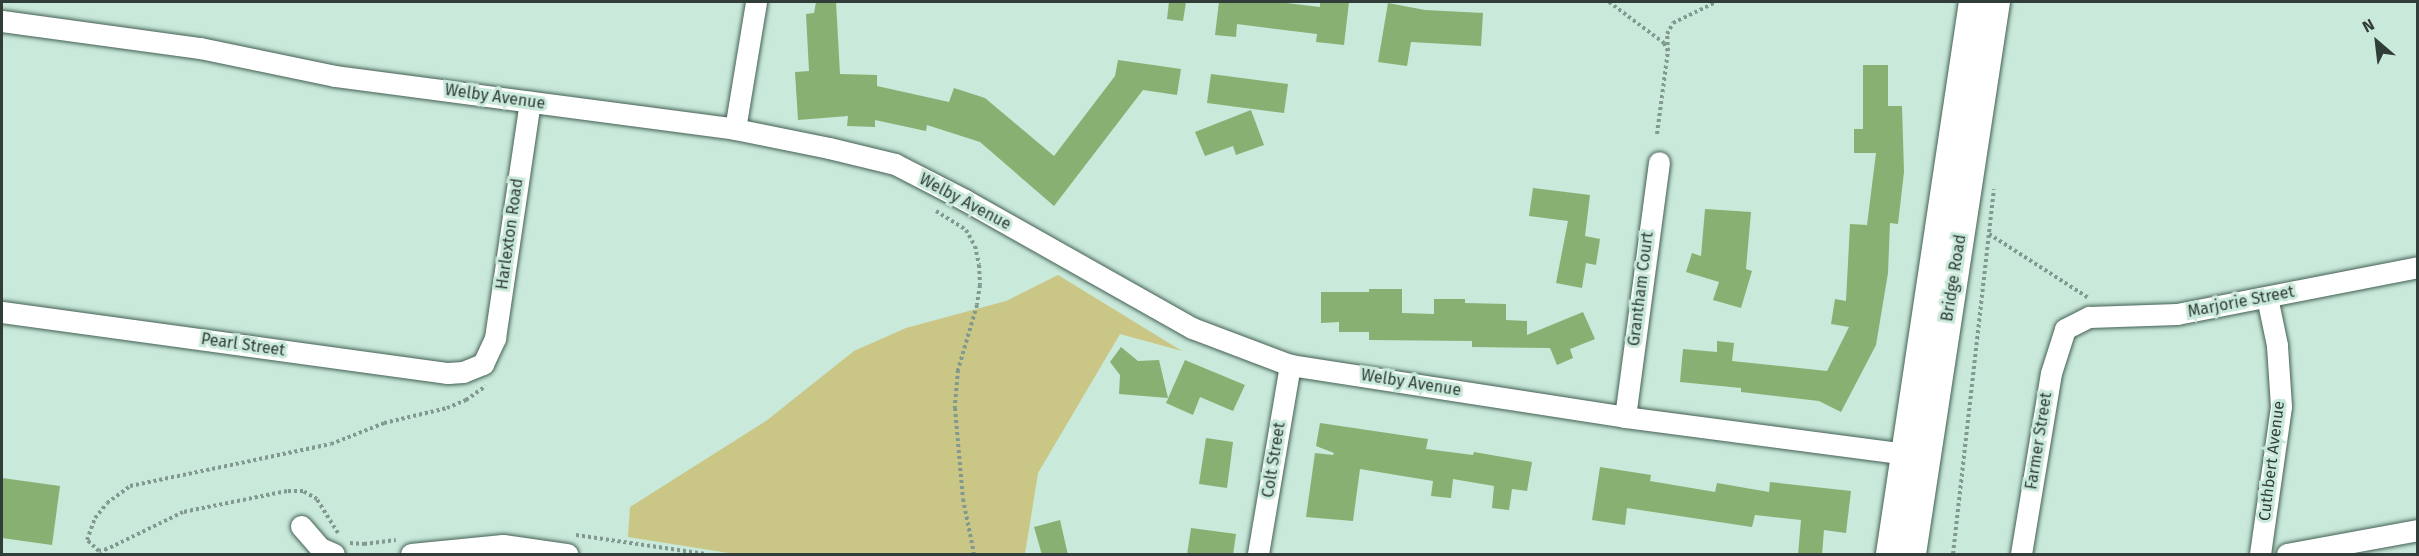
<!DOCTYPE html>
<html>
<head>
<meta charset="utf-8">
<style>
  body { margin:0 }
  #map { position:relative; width:2419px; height:556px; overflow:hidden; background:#c9e9da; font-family:"Fira Sans",sans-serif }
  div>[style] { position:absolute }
  .green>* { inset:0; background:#cac686 }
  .building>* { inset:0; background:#87b072 }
  .path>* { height:4px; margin-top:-2px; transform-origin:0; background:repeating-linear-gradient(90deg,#82998f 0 3px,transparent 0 6px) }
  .roads { filter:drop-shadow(0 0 2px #446054) drop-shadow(0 0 2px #446054) }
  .street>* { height:21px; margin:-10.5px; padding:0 10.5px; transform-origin:10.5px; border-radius:10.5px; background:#fff }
  .secondary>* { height:28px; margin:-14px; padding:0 14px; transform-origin:14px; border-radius:14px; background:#fff }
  span { translate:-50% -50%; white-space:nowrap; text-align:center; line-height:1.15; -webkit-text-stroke:6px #c9e9da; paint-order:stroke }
  .street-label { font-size:16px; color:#313d38 }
  .frame { position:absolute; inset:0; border:3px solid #313d38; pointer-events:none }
  .north { position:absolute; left:2347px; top:12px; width:60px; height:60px; -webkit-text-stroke:4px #c9e9da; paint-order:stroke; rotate:332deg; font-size:16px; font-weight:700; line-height:24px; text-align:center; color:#313d38 }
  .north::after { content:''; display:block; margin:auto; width:21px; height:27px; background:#313d38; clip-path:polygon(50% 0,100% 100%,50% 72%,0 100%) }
</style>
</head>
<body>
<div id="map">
  <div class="green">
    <div style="clip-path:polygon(1058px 275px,1182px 351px,1120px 334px,1038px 473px,1025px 554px,735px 554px,628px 537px,630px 507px,766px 421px,854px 351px,906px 328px,1006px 301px)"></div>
  </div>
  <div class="building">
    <div style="clip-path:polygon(816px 2px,836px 2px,840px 74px,877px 75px,877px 86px,949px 102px,954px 88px,985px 98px,1054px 156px,1115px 76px,1118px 60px,1181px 69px,1177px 95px,1143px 90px,1054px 206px,980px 142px,927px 125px,926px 131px,875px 120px,875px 127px,847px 126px,848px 116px,798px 120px,795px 72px,809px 71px,806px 14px,814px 13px)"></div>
    <div style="clip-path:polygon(1169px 2px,1186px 2px,1183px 21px,1167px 19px)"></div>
    <div style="clip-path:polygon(1219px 2px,1278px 2px,1320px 7px,1320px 2px,1349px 2px,1344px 45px,1316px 42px,1317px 34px,1237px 24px,1236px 37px,1215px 35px)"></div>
    <div style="clip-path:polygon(1388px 3px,1425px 10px,1483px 13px,1481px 46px,1411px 42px,1407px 66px,1378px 62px)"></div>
    <div style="clip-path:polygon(1863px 65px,1888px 65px,1888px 106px,1902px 106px,1904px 172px,1898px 224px,1890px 223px,1888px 273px,1876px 345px,1841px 412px,1819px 401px,1741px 392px,1741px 388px,1680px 382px,1683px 349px,1717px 352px,1717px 341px,1734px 343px,1732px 361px,1827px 371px,1849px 327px,1831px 324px,1835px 299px,1846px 301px,1850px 224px,1867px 225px,1876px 153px,1854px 153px,1854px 129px,1863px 129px)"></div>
    <div style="clip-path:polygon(1211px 74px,1288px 84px,1284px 113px,1207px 103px)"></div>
    <div style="clip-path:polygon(1251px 110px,1264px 145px,1236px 155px,1233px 146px,1205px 156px,1195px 132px)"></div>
    <div style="clip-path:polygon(1533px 188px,1590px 195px,1585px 236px,1600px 239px,1596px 265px,1586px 263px,1582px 288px,1556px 283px,1568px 221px,1529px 216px)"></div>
    <div style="clip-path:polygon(1705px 209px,1751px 212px,1746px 269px,1752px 271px,1741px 308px,1713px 300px,1719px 282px,1686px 272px,1692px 253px,1701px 256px)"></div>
    <div style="clip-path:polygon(1369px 289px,1402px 289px,1402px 313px,1434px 314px,1434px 299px,1465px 299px,1465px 303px,1506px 304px,1506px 320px,1527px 321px,1527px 335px,1583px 312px,1595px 339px,1570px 349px,1573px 358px,1557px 365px,1550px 348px,1472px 347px,1472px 341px,1369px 340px,1369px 332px,1339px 332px,1339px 322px,1321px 323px,1321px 292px,1369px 292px)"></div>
    <div style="clip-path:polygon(1121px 347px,1138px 361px,1159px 360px,1168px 398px,1119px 394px,1120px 375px,1110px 362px)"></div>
    <div style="clip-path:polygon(1185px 360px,1245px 385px,1233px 411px,1200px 397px,1193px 415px,1166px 403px)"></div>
    <div style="clip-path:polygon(1320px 423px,1428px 439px,1426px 449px,1473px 455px,1474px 452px,1532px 462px,1527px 491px,1512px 489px,1509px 510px,1492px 508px,1494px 486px,1453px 479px,1451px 498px,1431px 496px,1433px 481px,1360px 469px,1353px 521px,1306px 517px,1315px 453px,1333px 455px,1334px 453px,1316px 446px)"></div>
    <div style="clip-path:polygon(1206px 438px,1233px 442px,1227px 488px,1199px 484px)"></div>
    <div style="clip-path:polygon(1600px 467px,1651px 475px,1650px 481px,1715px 492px,1717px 483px,1769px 492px,1770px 482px,1851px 491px,1846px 533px,1824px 530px,1822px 555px,1798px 555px,1801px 520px,1755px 515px,1752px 527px,1627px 508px,1625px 525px,1592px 520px)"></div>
    <div style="clip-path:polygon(2px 478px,60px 486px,52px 545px,2px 538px)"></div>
    <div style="clip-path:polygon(1060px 520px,1068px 555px,1042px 555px,1034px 527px)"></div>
    <div style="clip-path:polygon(1191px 528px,1236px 534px,1233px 555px,1187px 555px)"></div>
  </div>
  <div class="path">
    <div style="left:1609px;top:2px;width:69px;rotate:36.7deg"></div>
    <div style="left:1664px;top:43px;width:9px;rotate:63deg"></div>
    <div style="left:1668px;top:51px;width:17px;rotate:-93deg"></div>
    <div style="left:1667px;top:34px;width:13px;rotate:-61deg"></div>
    <div style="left:1673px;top:23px;width:48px;rotate:-26deg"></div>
    <div style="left:1657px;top:134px;width:84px;rotate:-82.5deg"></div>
    <div style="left:936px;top:211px;width:36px;rotate:32deg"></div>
    <div style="left:966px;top:230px;width:18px;rotate:61deg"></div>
    <div style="left:975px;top:246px;width:19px;rotate:78deg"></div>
    <div style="left:979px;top:265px;width:20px;rotate:87deg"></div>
    <div style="left:980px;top:285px;width:20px;rotate:99deg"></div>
    <div style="left:977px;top:305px;width:68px;rotate:106.3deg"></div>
    <div style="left:958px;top:370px;width:38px;rotate:95deg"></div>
    <div style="left:955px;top:408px;width:91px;rotate:85deg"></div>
    <div style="left:963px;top:499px;width:56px;rotate:78.7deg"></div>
    <div style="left:1989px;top:234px;width:117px;rotate:32.7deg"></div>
    <div style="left:338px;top:533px;width:40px;rotate:-122deg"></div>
    <div style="left:317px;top:499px;width:16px;rotate:-150deg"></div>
    <div style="left:303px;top:491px;width:16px;rotate:180deg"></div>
    <div style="left:287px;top:491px;width:106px;rotate:168.6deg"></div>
    <div style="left:183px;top:512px;width:85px;rotate:154deg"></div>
    <div style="left:107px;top:549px;width:8px;rotate:166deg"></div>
    <div style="left:99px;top:551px;width:16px;rotate:-137deg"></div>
    <div style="left:87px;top:540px;width:23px;rotate:-70deg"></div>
    <div style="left:95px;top:518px;width:19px;rotate:-51deg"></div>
    <div style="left:107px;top:503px;width:29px;rotate:-36deg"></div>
    <div style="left:130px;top:486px;width:205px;rotate:-11.8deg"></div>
    <div style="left:331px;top:444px;width:57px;rotate:-21.6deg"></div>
    <div style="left:384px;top:423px;width:65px;rotate:-13.4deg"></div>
    <div style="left:447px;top:408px;width:21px;rotate:-23deg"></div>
    <div style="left:466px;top:400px;width:24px;rotate:-35deg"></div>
    <div style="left:576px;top:535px;width:131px;rotate:8.3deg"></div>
    <div style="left:350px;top:543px;width:14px;rotate:4deg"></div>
    <div style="left:364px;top:544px;width:32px;rotate:-7deg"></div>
    <div style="left:1953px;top:554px;width:367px;rotate:-83.6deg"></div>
  </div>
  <div class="roads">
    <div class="street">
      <div style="left:2px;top:21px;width:200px;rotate:7.8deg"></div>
      <div style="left:200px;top:48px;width:138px;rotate:11.7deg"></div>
      <div style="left:335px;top:76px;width:403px;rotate:7.5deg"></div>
      <div style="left:735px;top:129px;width:96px;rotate:11.4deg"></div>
      <div style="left:829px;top:148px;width:68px;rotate:13.6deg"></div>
      <div style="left:895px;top:164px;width:79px;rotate:27.2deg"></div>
      <div style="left:965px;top:200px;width:261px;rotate:29.4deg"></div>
      <div style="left:1192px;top:328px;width:105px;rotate:20.7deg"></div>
      <div style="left:1290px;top:365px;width:339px;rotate:8.8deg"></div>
      <div style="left:1625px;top:417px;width:282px;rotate:7.5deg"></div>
      <div style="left:735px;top:129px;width:129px;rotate:-80.6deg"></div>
      <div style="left:2px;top:312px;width:450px;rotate:7.8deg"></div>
      <div style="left:448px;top:373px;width:15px;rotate:-4deg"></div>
      <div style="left:463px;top:372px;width:22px;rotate:-22deg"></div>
      <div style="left:483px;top:364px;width:29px;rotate:-65deg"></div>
      <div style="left:495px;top:338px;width:239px;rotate:-81.6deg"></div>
      <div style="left:1625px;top:417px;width:257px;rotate:-82.4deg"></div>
      <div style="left:301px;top:526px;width:29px;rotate:49deg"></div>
      <div style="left:320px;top:548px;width:15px;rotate:23deg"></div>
      <div style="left:411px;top:554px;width:92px;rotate:-5.6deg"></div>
      <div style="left:503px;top:545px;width:65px;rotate:8deg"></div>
      <div style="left:1258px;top:554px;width:192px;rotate:-80.4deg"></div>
      <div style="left:2021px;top:554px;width:183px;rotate:-80.6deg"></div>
      <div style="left:2051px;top:373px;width:46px;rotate:-72.3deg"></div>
      <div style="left:2065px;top:329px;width:27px;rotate:-27deg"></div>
      <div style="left:2089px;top:317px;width:88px;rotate:-2deg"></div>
      <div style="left:2177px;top:314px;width:246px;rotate:-11deg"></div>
      <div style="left:2260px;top:554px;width:149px;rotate:-81.9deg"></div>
      <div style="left:2281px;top:406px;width:61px;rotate:-93.8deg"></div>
      <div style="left:2277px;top:345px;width:49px;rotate:-101.8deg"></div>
      <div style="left:2287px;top:554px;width:133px;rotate:-10.4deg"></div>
    </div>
    <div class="secondary">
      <div style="left:1890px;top:554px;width:558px;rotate:-81.45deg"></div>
      <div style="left:1912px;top:554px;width:558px;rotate:-81.35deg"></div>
    </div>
  </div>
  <div class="street-label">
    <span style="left:495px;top:97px;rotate:8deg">Welby Avenue</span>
    <span style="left:965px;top:202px;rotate:28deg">Welby Avenue</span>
    <span style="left:510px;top:234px;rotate:-82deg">Harlexton Road</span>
    <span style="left:1954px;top:278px;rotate:-81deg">Bridge Road</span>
    <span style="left:1641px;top:289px;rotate:-83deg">Grantham Court</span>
    <span style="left:2241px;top:302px;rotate:-11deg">Marjorie Street</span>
    <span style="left:243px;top:345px;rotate:8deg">Pearl Street</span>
    <span style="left:1411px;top:383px;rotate:9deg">Welby Avenue</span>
    <span style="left:2039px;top:441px;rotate:-81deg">Farmer Street</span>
    <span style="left:1274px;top:460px;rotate:-81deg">Colt Street</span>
    <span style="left:2272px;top:461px;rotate:-83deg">Cuthbert Avenue</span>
  </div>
  <div class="frame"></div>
  <div class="north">N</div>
</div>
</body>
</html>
